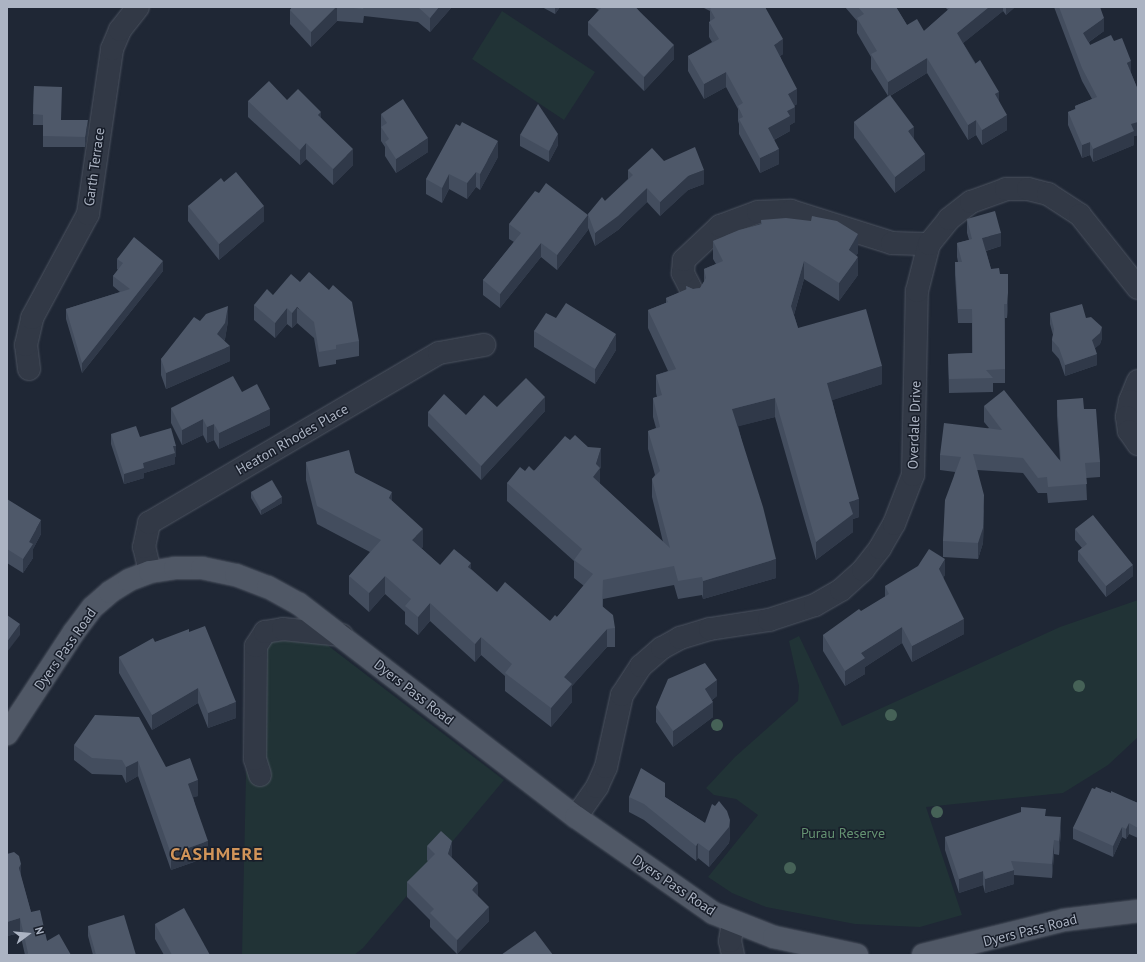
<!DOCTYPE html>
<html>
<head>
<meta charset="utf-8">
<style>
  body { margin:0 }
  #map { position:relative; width:1145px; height:962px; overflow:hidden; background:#1f2735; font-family:"PT Sans",sans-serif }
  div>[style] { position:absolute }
  .green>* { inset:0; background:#213336 }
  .roads { filter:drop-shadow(0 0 1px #4d5461) drop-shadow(0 0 1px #4d5461) }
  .minor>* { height:22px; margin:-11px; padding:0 11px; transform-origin:11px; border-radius:11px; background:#323946 }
  .major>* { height:22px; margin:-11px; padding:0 11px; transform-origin:11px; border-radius:11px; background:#505866 }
  .trees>* { width:12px; height:12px; margin:-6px; border-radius:50%; background:#466257 }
  .wall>* { inset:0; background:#434d5e }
  .shaded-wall>* { inset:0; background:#303949 }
  .building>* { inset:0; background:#4e5869 }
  span { translate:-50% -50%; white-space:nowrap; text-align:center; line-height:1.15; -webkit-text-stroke:3px #181e2a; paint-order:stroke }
  .street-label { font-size:14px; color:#acb4c3 }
  .park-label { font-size:14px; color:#659372 }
  .district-label { font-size:18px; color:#d19459; font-weight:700; letter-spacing:1px }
  .frame { position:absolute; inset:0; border:8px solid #acb4c3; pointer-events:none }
  .north { position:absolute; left:8px; top:914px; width:40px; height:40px; -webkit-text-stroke:3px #181e2a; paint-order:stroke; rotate:74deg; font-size:11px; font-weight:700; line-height:16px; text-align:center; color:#acb4c3 }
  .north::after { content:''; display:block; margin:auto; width:14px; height:18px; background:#acb4c3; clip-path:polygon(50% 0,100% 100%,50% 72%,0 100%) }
</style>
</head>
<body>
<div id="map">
  <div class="green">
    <div style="clip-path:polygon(502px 11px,595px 72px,564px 120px,472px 59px)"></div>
    <div style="clip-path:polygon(1138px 600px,1138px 737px,1108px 765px,1063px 793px,926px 807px,962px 915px,920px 927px,855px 924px,766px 907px,732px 893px,708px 877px,758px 815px,736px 799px,714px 795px,706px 788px,735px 757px,798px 701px,799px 686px,789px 641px,799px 636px,842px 726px,1060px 627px)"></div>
    <div style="clip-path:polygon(297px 640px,326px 644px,504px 780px,363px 948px,354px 955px,242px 955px,249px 641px)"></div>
  </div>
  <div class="roads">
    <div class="minor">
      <div style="left:694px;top:295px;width:25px;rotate:-117deg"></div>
      <div style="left:683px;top:273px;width:13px;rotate:-86deg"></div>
      <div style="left:684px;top:260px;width:50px;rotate:-43.4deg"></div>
      <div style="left:720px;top:226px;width:40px;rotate:-20.2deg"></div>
      <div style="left:758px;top:212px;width:33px;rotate:-2deg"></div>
      <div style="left:791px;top:211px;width:106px;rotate:17.6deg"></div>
      <div style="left:892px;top:243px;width:37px;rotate:2deg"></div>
      <div style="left:29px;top:369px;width:24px;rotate:-97deg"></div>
      <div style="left:26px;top:345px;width:28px;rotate:-77deg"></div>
      <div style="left:32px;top:318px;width:118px;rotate:-61.7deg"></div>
      <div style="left:88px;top:214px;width:167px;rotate:-81.7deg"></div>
      <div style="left:112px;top:49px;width:21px;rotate:-67deg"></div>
      <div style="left:120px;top:30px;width:29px;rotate:-52deg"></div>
      <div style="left:1138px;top:381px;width:22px;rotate:112deg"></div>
      <div style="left:1130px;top:401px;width:16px;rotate:101deg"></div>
      <div style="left:1127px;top:417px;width:14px;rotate:82deg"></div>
      <div style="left:1129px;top:431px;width:16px;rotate:55deg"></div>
      <div style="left:150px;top:572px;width:26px;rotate:-103deg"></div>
      <div style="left:144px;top:547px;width:25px;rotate:-78deg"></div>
      <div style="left:149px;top:523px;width:336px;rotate:-30.4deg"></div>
      <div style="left:439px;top:353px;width:46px;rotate:-10.1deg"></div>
      <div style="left:260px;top:775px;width:17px;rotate:-107deg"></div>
      <div style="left:255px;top:759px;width:113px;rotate:-89.5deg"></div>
      <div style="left:256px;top:646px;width:17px;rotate:-57deg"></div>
      <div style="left:265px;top:632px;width:18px;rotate:-9deg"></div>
      <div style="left:283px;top:629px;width:59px;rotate:5.8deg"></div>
      <div style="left:576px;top:817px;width:37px;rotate:-55deg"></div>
      <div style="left:597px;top:787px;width:22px;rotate:-66deg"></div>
      <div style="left:606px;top:767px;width:74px;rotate:-77.5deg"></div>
      <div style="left:622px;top:695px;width:35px;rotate:-57deg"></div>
      <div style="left:641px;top:666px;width:28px;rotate:-41deg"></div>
      <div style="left:662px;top:648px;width:21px;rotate:-29deg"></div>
      <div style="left:680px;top:638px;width:31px;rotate:-17deg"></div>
      <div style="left:710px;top:629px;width:60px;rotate:-8.7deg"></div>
      <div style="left:769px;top:620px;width:48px;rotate:-18.1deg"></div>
      <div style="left:815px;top:605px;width:30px;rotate:-30deg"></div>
      <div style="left:841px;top:590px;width:30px;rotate:-42deg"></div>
      <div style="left:863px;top:570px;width:28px;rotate:-52deg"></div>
      <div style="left:880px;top:548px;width:28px;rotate:-60deg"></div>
      <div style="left:894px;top:524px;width:53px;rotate:-68.8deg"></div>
      <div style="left:913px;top:475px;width:184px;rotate:-88.8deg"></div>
      <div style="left:917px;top:291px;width:49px;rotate:-75.7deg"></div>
      <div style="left:929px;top:244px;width:32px;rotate:-51deg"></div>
      <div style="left:949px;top:219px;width:28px;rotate:-38deg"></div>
      <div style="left:971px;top:202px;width:37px;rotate:-20deg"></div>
      <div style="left:1006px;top:189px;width:22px"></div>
      <div style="left:1028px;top:189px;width:21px;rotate:14deg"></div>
      <div style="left:1048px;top:194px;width:38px;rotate:33deg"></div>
      <div style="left:1080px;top:215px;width:93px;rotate:51.5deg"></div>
      <div style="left:733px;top:955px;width:14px;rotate:-102deg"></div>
      <div style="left:730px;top:941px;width:18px;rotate:-81deg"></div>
    </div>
    <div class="major">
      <div style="left:7px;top:734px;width:122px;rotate:-56.7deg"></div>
      <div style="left:74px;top:632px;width:31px;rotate:-53deg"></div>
      <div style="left:93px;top:607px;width:23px;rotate:-41deg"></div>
      <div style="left:110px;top:592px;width:22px;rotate:-32deg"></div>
      <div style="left:129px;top:580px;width:22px;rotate:-21deg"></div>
      <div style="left:150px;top:572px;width:25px;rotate:-9deg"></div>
      <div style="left:175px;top:568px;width:27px"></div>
      <div style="left:202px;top:568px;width:35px;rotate:12deg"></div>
      <div style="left:236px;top:575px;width:34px;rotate:21deg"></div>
      <div style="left:268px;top:587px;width:35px;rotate:29deg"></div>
      <div style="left:299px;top:604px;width:349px;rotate:37.6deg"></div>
      <div style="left:576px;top:817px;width:167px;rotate:35deg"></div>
      <div style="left:713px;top:913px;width:66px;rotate:21.5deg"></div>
      <div style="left:774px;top:937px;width:85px;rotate:12.2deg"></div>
      <div style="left:923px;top:955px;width:145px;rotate:-13.9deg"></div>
      <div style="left:1064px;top:920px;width:75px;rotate:-6.9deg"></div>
    </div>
  </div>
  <div class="trees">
    <div style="left:1079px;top:686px"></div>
    <div style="left:891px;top:715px"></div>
    <div style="left:717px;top:725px"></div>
    <div style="left:937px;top:812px"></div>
    <div style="left:790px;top:868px"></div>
  </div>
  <div class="wall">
    <div style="clip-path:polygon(292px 7px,452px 7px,430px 32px,418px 22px,364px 16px,363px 23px,337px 21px,311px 47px,290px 24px,290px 10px)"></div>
    <div style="clip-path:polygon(542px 7px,560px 7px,555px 14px)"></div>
    <div style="clip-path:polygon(593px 7px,636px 7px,674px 59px,644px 91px,588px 35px,588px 22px,599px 10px)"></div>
    <div style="clip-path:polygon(702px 7px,765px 7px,783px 54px,780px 56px,797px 104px,794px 106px,795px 122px,790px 125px,790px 131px,774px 140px,779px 164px,760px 173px,739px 134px,739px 124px,738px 121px,738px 109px,726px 87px,704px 99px,688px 71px,688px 56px,712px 42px,709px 37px,709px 22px,710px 22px,710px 11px)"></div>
    <div style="clip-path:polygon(845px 7px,896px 7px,907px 25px,924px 31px,948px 10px,945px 7px,1015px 7px,1006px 15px,1003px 11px,963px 43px,999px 101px,1007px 130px,982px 145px,976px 135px,968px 140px,927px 73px,890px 96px,914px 139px,925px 170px,895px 193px,854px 138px,854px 122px,888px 96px,871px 69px,871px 57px,857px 33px,857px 21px)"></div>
    <div style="clip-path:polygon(1054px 7px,1100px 7px,1104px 31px,1089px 42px,1090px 45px,1114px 41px,1131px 73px,1138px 90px,1138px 135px,1134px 136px,1134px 145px,1093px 162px,1090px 155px,1082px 158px,1068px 125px,1068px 112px,1075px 109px,1075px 106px,1092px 99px,1082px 81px)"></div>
    <div style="clip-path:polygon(34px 86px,61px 120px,88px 131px,85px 147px,43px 147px,43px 125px,33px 125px)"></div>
    <div style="clip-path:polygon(287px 100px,321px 118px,353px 165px,333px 185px,306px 159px,300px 165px,248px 117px,248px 101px)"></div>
    <div style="clip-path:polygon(381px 114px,428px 152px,396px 173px,385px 156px,385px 147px,381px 141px)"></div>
    <div style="clip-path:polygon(520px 135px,558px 145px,549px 162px,520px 146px)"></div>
    <div style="clip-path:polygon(498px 157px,480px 190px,476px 187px,467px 199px,449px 189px,442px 203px,426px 194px,426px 179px)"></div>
    <div style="clip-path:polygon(664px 161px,704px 184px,688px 190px,660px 216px,647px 202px,618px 230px,595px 246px,588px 228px,588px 214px,605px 201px,628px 179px,628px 170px)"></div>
    <div style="clip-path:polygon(224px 182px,264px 221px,219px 260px,188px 221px,188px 206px)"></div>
    <div style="clip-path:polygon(967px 219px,1001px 246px,986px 251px,991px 269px,1000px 274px,1008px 306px,1007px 318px,1005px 318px,1005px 383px,993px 383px,993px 392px,949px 393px,948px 354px,972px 353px,972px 323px,958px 323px,955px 275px,955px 262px,958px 262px,957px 257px,957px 243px,969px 240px,967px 233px)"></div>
    <div style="clip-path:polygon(761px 220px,858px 253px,856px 255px,858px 275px,839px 301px,804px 279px,794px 315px,798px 328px,882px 384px,832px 400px,859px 517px,853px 519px,853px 532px,816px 560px,775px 417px,738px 426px,776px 578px,703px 599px,702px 595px,678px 599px,674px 585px,603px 599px,603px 607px,615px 628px,615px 647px,607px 647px,572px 686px,572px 702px,551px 727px,505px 691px,505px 676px,481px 655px,475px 662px,430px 621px,418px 635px,405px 624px,405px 612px,385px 594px,369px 612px,349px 594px,349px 576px,370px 552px,317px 524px,306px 480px,306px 462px,355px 473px,392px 501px,423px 547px,421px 548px,440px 565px,471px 569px,497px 592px,550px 621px,557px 617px,584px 586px,574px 578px,574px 561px,507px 501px,507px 483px,525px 471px,601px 466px,600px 469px,600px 484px,663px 542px,652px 497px,652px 479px,655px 475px,648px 449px,648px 431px,656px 428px,653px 417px,653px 398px,657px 397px,656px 393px,656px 375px,668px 371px,648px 328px,648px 310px,666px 303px,666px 298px,686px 290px,686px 286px,693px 289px,700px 288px,704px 282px,704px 269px,716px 264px,713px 259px,713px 241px,761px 224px)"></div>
    <div style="clip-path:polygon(509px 224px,588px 230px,557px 270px,541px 257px,500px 308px,483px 295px,483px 280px,514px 242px,509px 239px)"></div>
    <div style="clip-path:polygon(117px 259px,163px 271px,82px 373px,66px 319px,66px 309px,120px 292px,113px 286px,113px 276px,118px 270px,117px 269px)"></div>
    <div style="clip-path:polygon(273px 295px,359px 341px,359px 356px,336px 360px,336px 364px,319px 367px,314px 338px,297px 323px,292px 328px,287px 324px,275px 338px,254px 320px,254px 305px)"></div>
    <div style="clip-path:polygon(1050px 313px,1086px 318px,1102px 338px,1100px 344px,1095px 348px,1097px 365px,1065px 376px,1059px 359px,1052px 351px,1052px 340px,1053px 335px,1050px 324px)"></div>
    <div style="clip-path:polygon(556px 318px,616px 350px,595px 384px,534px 347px,534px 331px)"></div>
    <div style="clip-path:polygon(200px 321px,228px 321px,225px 339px,224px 341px,230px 361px,166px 389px,161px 375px,161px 359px)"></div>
    <div style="clip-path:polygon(242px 392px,270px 425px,219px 449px,214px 440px,207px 443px,203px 435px,182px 445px,171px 423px,171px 408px)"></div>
    <div style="clip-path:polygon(1057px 400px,1084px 409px,1100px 462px,1100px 477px,1086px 478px,1087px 500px,1048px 503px,1047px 493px,1038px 493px,1023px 473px,977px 470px,984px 511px,983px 543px,978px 559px,943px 557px,943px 541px,955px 472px,940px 470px,940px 455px,989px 428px,984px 422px,984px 406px,1060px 460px,1057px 416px)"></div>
    <div style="clip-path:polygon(497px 407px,545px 411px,481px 480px,428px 426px,428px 412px,466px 415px)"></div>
    <div style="clip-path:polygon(111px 434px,140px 437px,176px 456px,175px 457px,175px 464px,144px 473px,144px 478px,124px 484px,111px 444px)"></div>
    <div style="clip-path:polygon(251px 492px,282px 503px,261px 515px,251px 498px)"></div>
    <div style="clip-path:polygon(7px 499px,41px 534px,33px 549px,33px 558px,23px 573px,7px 563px)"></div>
    <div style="clip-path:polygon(1075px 529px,1133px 576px,1106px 597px,1078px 561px,1078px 551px,1082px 548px,1075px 540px)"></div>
    <div style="clip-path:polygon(945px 575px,943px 578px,964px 634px,912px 662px,902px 643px,865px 667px,865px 674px,845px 686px,823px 651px,823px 635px,885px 597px,885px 586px)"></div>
    <div style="clip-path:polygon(189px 632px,236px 718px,208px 728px,198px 703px,152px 730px,119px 673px,119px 657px,155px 642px)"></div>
    <div style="clip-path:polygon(717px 696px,712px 700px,713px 717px,673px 747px,656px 722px,656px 707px)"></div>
    <div style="clip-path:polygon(74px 745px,166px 767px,198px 796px,193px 797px,208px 857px,171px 870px,138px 776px,126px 783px,122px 775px,92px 774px,74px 760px)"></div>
    <div style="clip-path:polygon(1095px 789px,1111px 793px,1138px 803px,1138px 838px,1129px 834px,1126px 839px,1122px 837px,1113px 857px,1073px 839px,1073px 828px)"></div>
    <div style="clip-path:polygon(629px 797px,665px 797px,705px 823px,730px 836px,729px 843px,709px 867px,698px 858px,696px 861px,644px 820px,629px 812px)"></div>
    <div style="clip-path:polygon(1046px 816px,1061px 831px,1059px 855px,1054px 854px,1052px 878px,1014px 875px,1014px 884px,985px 893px,983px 885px,959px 893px,945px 850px,945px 837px)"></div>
    <div style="clip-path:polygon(427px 846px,452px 855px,451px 857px,478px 897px,489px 921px,457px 954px,430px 927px,430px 920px,407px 897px,407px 882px,428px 862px,427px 860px)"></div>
    <div style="clip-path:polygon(7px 854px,21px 877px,31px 912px,47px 941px,25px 955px,20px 933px,7px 936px)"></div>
    <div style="clip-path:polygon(155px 924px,210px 955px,164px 955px,155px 939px)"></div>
    <div style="clip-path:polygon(88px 926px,136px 955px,93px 955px,88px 936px)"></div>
  </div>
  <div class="shaded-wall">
    <div style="clip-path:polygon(336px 7px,337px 7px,337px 21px,311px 47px,311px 32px)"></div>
    <div style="clip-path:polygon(439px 7px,452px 7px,430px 32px,430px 18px)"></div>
    <div style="clip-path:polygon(555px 7px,560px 7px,555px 14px)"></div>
    <div style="clip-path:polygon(989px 7px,1003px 7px,1003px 11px,957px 48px,957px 33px)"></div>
    <div style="clip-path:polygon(1006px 7px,1015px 7px,1006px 15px)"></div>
    <div style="clip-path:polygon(1104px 18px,1104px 31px,1083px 46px,1083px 33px)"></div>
    <div style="clip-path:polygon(783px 39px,783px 54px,774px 60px,774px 45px)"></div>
    <div style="clip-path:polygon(674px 45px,674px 59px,644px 91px,644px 77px)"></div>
    <div style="clip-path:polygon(927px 58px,927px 73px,888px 97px,888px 82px)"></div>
    <div style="clip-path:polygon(1131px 61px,1131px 75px,1127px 63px)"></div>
    <div style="clip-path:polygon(726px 72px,726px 87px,704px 99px,704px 84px)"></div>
    <div style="clip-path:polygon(797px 89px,797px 104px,788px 109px,788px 94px)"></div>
    <div style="clip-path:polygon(999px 92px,999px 107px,995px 94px)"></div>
    <div style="clip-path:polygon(795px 107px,795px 122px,790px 125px,790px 131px,768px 143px,768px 128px,787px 111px)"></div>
    <div style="clip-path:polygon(1138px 111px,1138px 135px,1134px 136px,1134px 145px,1093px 162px,1093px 149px,1131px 124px)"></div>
    <div style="clip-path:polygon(321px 112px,321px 128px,318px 115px)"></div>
    <div style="clip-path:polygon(1007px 115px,1007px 130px,982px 145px,982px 130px)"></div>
    <div style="clip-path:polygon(88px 120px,88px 131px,85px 147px,85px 137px)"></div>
    <div style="clip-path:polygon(976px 120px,976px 135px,968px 140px,968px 125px)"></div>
    <div style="clip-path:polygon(914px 127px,914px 142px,908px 131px)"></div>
    <div style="clip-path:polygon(558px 134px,558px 145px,549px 162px,549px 151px)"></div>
    <div style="clip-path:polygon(428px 138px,428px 152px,396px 173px,396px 159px)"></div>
    <div style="clip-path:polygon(498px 141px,498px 157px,480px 190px,480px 174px)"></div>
    <div style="clip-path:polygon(1090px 142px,1090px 155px,1082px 158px,1082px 145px)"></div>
    <div style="clip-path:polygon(306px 143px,306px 159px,300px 165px,300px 150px)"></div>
    <div style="clip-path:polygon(353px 149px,353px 165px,333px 185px,333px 169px)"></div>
    <div style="clip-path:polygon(779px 149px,779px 164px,760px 173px,760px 158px)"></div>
    <div style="clip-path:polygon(925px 154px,925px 170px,895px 193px,895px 177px)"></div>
    <div style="clip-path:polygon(704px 170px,704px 184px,688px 190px,660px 216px,660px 202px,688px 176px)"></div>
    <div style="clip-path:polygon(476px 172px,476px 187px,467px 199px,467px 183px)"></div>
    <div style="clip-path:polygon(449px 174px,449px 189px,442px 203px,442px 188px)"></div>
    <div style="clip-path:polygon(647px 188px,647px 202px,618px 230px,595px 246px,595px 233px)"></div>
    <div style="clip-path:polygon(264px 206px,264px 221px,219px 260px,219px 244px)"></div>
    <div style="clip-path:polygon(588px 215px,588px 230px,557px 270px,557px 255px)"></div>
    <div style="clip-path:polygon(1001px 233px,1001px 246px,982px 252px,982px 238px)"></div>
    <div style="clip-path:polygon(858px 234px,858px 253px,849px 268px,849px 250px)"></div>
    <div style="clip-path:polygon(541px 243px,541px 257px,500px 308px,500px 294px)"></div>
    <div style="clip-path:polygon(858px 257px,858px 275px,839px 301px,839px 283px)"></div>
    <div style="clip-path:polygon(163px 261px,163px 271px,82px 373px,82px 363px)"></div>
    <div style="clip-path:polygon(804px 261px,804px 279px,791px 325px,791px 306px)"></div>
    <div style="clip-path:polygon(1008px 293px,1008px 306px,1007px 318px,1007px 304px)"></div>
    <div style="clip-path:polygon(228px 306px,228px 321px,225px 339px,217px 349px,217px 334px)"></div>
    <div style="clip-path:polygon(297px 307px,297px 323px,292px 328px,292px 313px)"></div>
    <div style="clip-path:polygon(287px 308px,287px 324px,275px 338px,275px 323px)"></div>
    <div style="clip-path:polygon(1102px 327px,1102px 338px,1100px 344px,1092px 351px,1092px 340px)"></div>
    <div style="clip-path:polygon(616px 334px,616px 350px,595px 384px,595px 369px)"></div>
    <div style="clip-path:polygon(230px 346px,230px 361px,166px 389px,166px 373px)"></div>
    <div style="clip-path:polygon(1097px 354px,1097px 365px,1065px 376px,1065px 365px)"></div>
    <div style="clip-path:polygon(882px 366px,882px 384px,827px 402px,827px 383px)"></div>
    <div style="clip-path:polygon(545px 397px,545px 411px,481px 480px,481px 466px)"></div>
    <div style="clip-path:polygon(775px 398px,775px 417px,732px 428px,732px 409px)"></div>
    <div style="clip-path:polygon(270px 409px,270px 425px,219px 449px,219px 433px)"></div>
    <div style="clip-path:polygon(203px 419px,203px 435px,182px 445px,182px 430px)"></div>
    <div style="clip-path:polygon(214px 424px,214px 440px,207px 443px,207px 427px)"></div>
    <div style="clip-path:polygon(173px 446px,176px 446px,176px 456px,175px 457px,175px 464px,144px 473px,144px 478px,124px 484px,124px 474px,143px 463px)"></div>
    <div style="clip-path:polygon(601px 448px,601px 466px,600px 469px,600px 487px,593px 477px,596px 464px)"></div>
    <div style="clip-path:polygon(392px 492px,392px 511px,389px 498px)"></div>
    <div style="clip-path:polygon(984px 495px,983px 543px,978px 559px,978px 543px)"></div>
    <div style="clip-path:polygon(282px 497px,282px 503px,261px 515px,261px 510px)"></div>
    <div style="clip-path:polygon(859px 499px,859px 517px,853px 519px,853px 532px,816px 560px,816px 542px,849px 502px)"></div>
    <div style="clip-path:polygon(41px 520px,41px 534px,33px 549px,33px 558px,23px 573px,23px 559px,29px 542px)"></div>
    <div style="clip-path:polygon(423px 529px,423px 547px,412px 558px,412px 540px)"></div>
    <div style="clip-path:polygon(776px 559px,776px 578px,703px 599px,703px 581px)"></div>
    <div style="clip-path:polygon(945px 559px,945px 575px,939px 585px,939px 569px)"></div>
    <div style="clip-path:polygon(471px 563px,471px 582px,468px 567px)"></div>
    <div style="clip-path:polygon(1133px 565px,1133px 576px,1106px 597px,1106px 586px)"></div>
    <div style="clip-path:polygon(385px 576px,385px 594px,369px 612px,369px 593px)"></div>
    <div style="clip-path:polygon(430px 603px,430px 621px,418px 635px,418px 617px)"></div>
    <div style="clip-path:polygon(964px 619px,964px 634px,912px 662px,912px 646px)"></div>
    <div style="clip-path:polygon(20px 624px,20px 635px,7px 652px,7px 642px)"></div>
    <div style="clip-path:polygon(902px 627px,902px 643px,865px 667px,865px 674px,845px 686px,845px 671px,861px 653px)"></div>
    <div style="clip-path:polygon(607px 629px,607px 647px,572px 686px,572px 702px,551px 727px,551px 708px,564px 677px)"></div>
    <div style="clip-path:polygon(481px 637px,481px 655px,475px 662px,475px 644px)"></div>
    <div style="clip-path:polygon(717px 680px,717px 696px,705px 705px,705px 689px)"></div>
    <div style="clip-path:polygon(198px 688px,198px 703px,152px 730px,152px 715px)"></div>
    <div style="clip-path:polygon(236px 702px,236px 718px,208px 728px,208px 713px)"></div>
    <div style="clip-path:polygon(713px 702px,713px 717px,673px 747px,673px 731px)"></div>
    <div style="clip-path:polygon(138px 761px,138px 776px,126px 783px,126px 767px)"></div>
    <div style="clip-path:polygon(198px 780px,198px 796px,188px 799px,188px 784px)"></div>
    <div style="clip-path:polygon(1061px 817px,1061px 831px,1059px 855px,1059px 841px)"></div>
    <div style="clip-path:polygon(730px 820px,730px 836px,729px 843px,709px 867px,709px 851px)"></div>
    <div style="clip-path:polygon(1129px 823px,1129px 834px,1126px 839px,1126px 829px)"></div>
    <div style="clip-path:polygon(1122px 827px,1122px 837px,1113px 857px,1113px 846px)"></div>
    <div style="clip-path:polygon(1054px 840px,1054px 854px,1052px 878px,1052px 864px)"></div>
    <div style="clip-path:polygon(208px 841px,208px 857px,171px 870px,171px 854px)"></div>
    <div style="clip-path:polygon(452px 841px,452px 855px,448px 869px,448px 854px)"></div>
    <div style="clip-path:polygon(698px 843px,698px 858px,696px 861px,696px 846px)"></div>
    <div style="clip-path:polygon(21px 864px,21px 879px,19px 868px)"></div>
    <div style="clip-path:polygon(1014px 870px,1014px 884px,985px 893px,985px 879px)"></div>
    <div style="clip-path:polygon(983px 871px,983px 885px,959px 893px,959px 879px)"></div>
    <div style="clip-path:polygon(478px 883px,478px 898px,472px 890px)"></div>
    <div style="clip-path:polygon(489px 907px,489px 921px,457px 954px,457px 940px)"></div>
    <div style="clip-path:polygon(20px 918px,20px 933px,7px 936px,7px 922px)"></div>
  </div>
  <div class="building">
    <div style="clip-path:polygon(292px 7px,336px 7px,311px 32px,290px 10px)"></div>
    <div style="clip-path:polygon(344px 7px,364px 7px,363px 9px)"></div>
    <div style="clip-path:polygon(416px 7px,439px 7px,430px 18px,418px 7px)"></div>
    <div style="clip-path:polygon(602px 7px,635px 7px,674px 45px,644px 77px,588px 22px)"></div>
    <div style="clip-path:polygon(713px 7px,765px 7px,783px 39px,774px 45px,797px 89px,788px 94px,795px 107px,787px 111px,790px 116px,768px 128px,779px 149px,760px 158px,739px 119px,743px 117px,738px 106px,743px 103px,726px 72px,704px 84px,688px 56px,719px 39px,709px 22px,715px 18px,710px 9px)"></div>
    <div style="clip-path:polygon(858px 7px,896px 7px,907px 25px,917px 19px,924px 31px,951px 7px,989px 7px,957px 33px,975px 64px,980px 60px,999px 92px,995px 94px,1007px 115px,982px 130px,976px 120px,968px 125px,927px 58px,888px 82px,871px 54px,877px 51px,857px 18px,864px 14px)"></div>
    <div style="clip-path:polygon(1059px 7px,1100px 7px,1104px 18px,1083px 33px,1090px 45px,1111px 35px,1114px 41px,1122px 38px,1131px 61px,1127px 63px,1138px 90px,1138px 122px,1131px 124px,1134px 131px,1093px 149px,1090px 142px,1082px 145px,1068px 112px,1076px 109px,1075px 106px,1097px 97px,1082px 68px)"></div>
    <div style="clip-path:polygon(269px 81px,287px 100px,298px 89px,321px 112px,318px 115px,353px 149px,333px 169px,306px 143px,300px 150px,248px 101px)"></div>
    <div style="clip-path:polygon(34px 86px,62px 87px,61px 120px,88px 120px,85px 137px,43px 136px,43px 115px,33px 114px)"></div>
    <div style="clip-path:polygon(890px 95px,914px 127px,908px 131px,925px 154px,895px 177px,854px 122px)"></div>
    <div style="clip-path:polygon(403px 99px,428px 138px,396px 159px,385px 142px,389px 139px,381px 127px,387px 123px,381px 114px)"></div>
    <div style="clip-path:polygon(538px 104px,558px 134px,549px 151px,520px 135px)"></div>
    <div style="clip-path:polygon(462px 122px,498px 141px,480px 174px,476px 172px,467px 183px,449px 174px,442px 188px,426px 179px,456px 124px,460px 126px)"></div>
    <div style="clip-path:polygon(695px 147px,704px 170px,688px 176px,660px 202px,647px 188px,618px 216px,595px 233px,588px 214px,602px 197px,605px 201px,633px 175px,628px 170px,652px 148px,664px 161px)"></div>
    <div style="clip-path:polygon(236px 172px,264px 206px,219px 244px,188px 206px,221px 178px,224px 182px)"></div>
    <div style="clip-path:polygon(546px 183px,588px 215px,557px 255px,541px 243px,500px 294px,483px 280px,521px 233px,509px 224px,535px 191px,539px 193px)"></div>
    <div style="clip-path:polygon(995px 211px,1001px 233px,982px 238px,991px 269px,999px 268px,1000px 274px,1008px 274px,1008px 293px,1007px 304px,1004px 304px,1005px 369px,986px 370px,993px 378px,949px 379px,948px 354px,973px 353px,972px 309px,958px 309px,955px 262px,962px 262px,957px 243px,972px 239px,967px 219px)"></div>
    <div style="clip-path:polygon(812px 216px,837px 221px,858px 234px,849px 250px,858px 257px,839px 283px,804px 261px,791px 306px,798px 328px,866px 309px,882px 366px,827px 383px,859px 499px,849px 502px,853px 514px,816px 542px,775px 398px,732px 409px,763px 507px,776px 559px,703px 581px,702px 577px,678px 581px,674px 566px,603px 580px,602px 606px,613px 615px,615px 628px,607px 629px,564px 677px,572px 684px,551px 708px,505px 673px,512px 664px,481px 637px,475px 644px,430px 603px,418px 617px,405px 606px,411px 599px,385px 576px,369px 593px,349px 576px,381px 540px,317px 506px,306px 462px,349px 450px,355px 473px,392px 492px,389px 498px,423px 529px,412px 540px,440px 565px,454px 549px,471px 563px,468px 567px,497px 592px,505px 582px,550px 621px,555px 615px,557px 617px,593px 574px,574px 560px,582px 549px,507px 483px,520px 467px,525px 471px,529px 466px,534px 471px,565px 436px,570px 440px,575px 435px,588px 447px,601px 448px,596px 464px,600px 468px,593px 477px,670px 548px,652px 479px,660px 471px,648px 431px,660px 427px,653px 398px,662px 395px,656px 375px,676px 369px,648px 310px,668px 302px,666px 298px,687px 289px,686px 286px,693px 289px,700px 288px,706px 278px,704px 269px,723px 261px,713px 241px,739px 230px,762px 224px,761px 220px,786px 218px,811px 221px)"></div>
    <div style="clip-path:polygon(134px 237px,163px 261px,82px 363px,66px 309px,130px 289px,113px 276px,123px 263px,117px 259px)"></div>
    <div style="clip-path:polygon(309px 272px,329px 290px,333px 285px,352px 302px,359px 341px,336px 345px,336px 349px,319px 352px,314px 322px,297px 307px,292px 313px,287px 308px,275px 323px,254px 305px,267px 289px,273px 295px,291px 274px,300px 282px)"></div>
    <div style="clip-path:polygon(566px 303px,616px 334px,595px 369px,534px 331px,546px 313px,556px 318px)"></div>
    <div style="clip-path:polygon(1082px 304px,1086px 318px,1091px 317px,1102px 327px,1100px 333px,1092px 340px,1097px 354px,1065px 365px,1059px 348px,1052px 340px,1054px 329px,1050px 313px)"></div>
    <div style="clip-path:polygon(228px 306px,225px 323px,217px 334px,230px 346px,166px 373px,161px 359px,194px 317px,200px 321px,206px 314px)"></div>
    <div style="clip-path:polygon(233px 376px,242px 392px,257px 384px,270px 409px,219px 433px,214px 424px,207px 427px,203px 419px,182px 430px,171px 408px)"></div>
    <div style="clip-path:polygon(526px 378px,545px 397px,481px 466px,428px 412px,444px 394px,466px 415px,484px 395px,497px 407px)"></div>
    <div style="clip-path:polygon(1004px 390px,1061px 462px,1057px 400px,1083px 398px,1084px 409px,1096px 409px,1100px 462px,1085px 463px,1087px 484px,1048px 487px,1047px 477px,1038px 478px,1023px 458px,973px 454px,984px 495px,983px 528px,978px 543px,943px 541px,945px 500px,961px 457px,940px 455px,944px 423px,1002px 430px,984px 406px)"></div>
    <div style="clip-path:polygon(136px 426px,140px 437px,171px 428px,176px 446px,173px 446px,175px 453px,143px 463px,144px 468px,124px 474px,111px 434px)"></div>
    <div style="clip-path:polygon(272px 480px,282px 497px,261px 510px,251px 492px)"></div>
    <div style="clip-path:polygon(7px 499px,41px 520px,29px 542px,33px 544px,23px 559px,7px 549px)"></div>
    <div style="clip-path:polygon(1093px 515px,1133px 565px,1106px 586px,1078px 551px,1087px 544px,1075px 529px)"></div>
    <div style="clip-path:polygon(929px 549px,945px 559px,939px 569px,964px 619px,912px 646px,902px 627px,861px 653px,865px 658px,845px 671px,823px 635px,859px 609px,861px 611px,889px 594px,885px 586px,918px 566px)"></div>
    <div style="clip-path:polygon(7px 615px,20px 624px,7px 642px)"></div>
    <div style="clip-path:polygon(205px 626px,236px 702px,208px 713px,198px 688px,152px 715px,119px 657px,153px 638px,155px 642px,189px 629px,189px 632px)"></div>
    <div style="clip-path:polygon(705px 663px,717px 680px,705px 689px,713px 702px,673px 731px,656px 707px,668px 679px)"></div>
    <div style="clip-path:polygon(95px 715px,139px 717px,166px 767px,190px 758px,198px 780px,188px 784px,208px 841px,171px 854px,138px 761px,126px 767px,122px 760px,92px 758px,74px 745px)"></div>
    <div style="clip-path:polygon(641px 768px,665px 783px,665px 797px,705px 823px,712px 804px,715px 806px,719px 801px,727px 811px,730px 820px,729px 827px,709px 851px,698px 843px,696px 846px,644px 804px,629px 797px)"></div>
    <div style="clip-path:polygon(1096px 787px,1111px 793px,1111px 791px,1138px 803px,1138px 828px,1129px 823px,1126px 829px,1122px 827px,1113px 846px,1073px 828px,1092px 788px,1095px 789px)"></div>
    <div style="clip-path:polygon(1021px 807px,1046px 809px,1045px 816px,1061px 817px,1059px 841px,1054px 840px,1052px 864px,1011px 861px,1014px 870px,985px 879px,983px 871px,959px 879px,945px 837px,1021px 812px)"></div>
    <div style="clip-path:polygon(441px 831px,452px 841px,448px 854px,478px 883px,472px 890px,489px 907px,457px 940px,430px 913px,434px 909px,407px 882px,435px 854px,427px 846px)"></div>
    <div style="clip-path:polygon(14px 852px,19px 856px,21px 864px,19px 868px,31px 912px,40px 910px,47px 941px,59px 934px,71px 955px,24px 955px,28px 953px,20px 918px,7px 922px,7px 854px)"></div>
    <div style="clip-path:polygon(184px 908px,210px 955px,172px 955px,155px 924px)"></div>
    <div style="clip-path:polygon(124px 915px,136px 955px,96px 955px,88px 926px)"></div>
    <div style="clip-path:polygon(535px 931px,553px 955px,501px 955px)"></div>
  </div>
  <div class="street-label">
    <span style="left:94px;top:167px;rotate:-82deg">Garth Terrace</span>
    <span style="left:914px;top:425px;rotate:-88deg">Overdale Drive</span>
    <span style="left:292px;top:439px;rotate:-30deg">Heaton Rhodes Place</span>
    <span style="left:65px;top:649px;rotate:-55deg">Dyers Pass Road</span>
    <span style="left:414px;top:692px;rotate:38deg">Dyers Pass Road</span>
    <span style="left:674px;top:885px;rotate:34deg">Dyers Pass Road</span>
    <span style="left:1030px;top:930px;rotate:-14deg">Dyers Pass Road</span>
  </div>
  <div class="park-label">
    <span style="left:843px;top:833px">Purau Reserve</span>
  </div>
  <div class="district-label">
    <span style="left:217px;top:854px">CASHMERE</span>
  </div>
  <div class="frame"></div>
  <div class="north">N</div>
</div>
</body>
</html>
